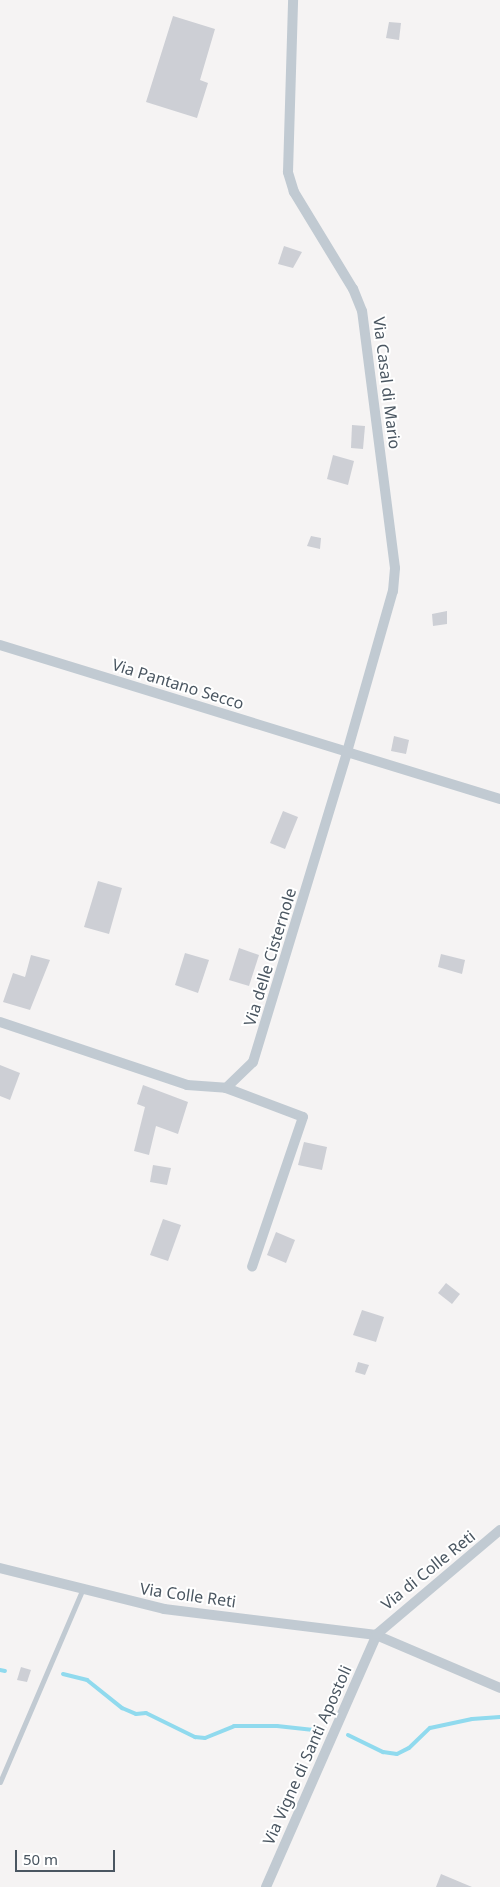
<!DOCTYPE html>
<html>
<head>
<meta charset="utf-8">
<style>
  body { margin:0 }
  #map { position:relative; width:500px; height:1887px; overflow:hidden; background:#f5f3f3; font-family:"Noto Sans",sans-serif }
  div>[style] { position:absolute }
  .stream>* { height:4px; margin:-2px; padding:0 2px; transform-origin:2px; border-radius:2px; background:#90daee }
  .building>* { inset:0; background:#cdcfd5 }
  .lane>* { height:5px; margin:-2.5px; padding:0 2.5px; transform-origin:2.5px; border-radius:2.5px; background:#c1cad2 }
  .street>* { height:10px; margin:-5px; padding:0 5px; transform-origin:5px; border-radius:5px; background:#c1cad2 }
  span { translate:-50% -50%; white-space:nowrap; text-align:center; line-height:1.15; -webkit-text-stroke:4px #fff; paint-order:stroke }
  .street-label { font-size:16px; color:#4a5661 }
  .scale { position:absolute; left:15px; top:1850px; width:100px; height:22px; box-sizing:border-box; border:2px solid #4a5661; border-top:0; padding-left:6px; font-size:15px; line-height:18px; white-space:nowrap; color:#4a5661; -webkit-text-stroke:4px #fff; paint-order:stroke }
</style>
</head>
<body>
<div id="map">
  <div class="stream">
    <div style="left:0;top:1670px;width:5px;rotate:11deg"></div>
    <div style="left:63px;top:1674px;width:25px;rotate:14deg"></div>
    <div style="left:87px;top:1680px;width:45px;rotate:38.7deg"></div>
    <div style="left:122px;top:1708px;width:15px;rotate:23deg"></div>
    <div style="left:136px;top:1714px;width:10px;rotate:-6deg"></div>
    <div style="left:146px;top:1713px;width:55px;rotate:26.1deg"></div>
    <div style="left:195px;top:1737px;width:10px;rotate:6deg"></div>
    <div style="left:205px;top:1738px;width:31px;rotate:-22deg"></div>
    <div style="left:234px;top:1726px;width:43px"></div>
    <div style="left:277px;top:1726px;width:46px;rotate:6.2deg"></div>
    <div style="left:348px;top:1735px;width:39px;rotate:26deg"></div>
    <div style="left:383px;top:1752px;width:14px;rotate:8deg"></div>
    <div style="left:397px;top:1754px;width:13px;rotate:-27deg"></div>
    <div style="left:409px;top:1748px;width:29px;rotate:-44deg"></div>
    <div style="left:430px;top:1728px;width:43px;rotate:-12.1deg"></div>
    <div style="left:472px;top:1719px;width:28px;rotate:-4deg"></div>
  </div>
  <div class="building">
    <div style="clip-path:polygon(173px 16px,215px 29px,200px 80px,208px 83px,197px 118px,146px 102px)"></div>
    <div style="clip-path:polygon(389px 22px,401px 23px,399px 40px,386px 38px)"></div>
    <div style="clip-path:polygon(284px 246px,302px 252px,293px 268px,278px 264px)"></div>
    <div style="clip-path:polygon(352px 425px,365px 426px,363px 449px,351px 448px)"></div>
    <div style="clip-path:polygon(333px 455px,354px 461px,348px 485px,327px 479px)"></div>
    <div style="clip-path:polygon(311px 536px,321px 538px,320px 549px,307px 546px)"></div>
    <div style="clip-path:polygon(447px 611px,447px 624px,433px 626px,432px 614px)"></div>
    <div style="clip-path:polygon(394px 736px,409px 740px,406px 754px,391px 751px)"></div>
    <div style="clip-path:polygon(283px 811px,298px 817px,285px 849px,270px 843px)"></div>
    <div style="clip-path:polygon(98px 881px,122px 888px,109px 934px,84px 927px)"></div>
    <div style="clip-path:polygon(239px 948px,259px 955px,249px 986px,229px 980px)"></div>
    <div style="clip-path:polygon(185px 953px,209px 960px,198px 993px,175px 985px)"></div>
    <div style="clip-path:polygon(441px 954px,465px 960px,462px 974px,438px 967px)"></div>
    <div style="clip-path:polygon(31px 955px,50px 960px,30px 1010px,3px 1002px,13px 973px,25px 977px)"></div>
    <div style="clip-path:polygon(0 1065px,20px 1073px,10px 1100px,0 1096px)"></div>
    <div style="clip-path:polygon(143px 1085px,188px 1102px,178px 1134px,156px 1126px,149px 1155px,134px 1151px,145px 1107px,137px 1104px)"></div>
    <div style="clip-path:polygon(304px 1142px,327px 1147px,322px 1170px,298px 1165px)"></div>
    <div style="clip-path:polygon(153px 1165px,171px 1168px,167px 1185px,150px 1182px)"></div>
    <div style="clip-path:polygon(163px 1219px,181px 1225px,168px 1261px,150px 1255px)"></div>
    <div style="clip-path:polygon(276px 1232px,295px 1240px,286px 1263px,267px 1255px)"></div>
    <div style="clip-path:polygon(446px 1283px,460px 1294px,452px 1304px,438px 1293px)"></div>
    <div style="clip-path:polygon(362px 1310px,384px 1317px,376px 1342px,353px 1335px)"></div>
    <div style="clip-path:polygon(358px 1362px,369px 1365px,365px 1375px,355px 1372px)"></div>
    <div style="clip-path:polygon(21px 1667px,31px 1670px,27px 1682px,17px 1680px)"></div>
    <div style="clip-path:polygon(441px 1874px,472px 1887px,436px 1887px)"></div>
  </div>
  <div class="lane">
    <div style="left:0;top:1782px;width:208px;rotate:-66.8deg"></div>
  </div>
  <div class="street">
    <div style="left:0;top:645px;width:363px;rotate:17.1deg"></div>
    <div style="left:347px;top:752px;width:167px;rotate:-74.1deg"></div>
    <div style="left:393px;top:591px;width:23px;rotate:-85deg"></div>
    <div style="left:395px;top:568px;width:259px;rotate:-97.3deg"></div>
    <div style="left:362px;top:311px;width:24px;rotate:-112deg"></div>
    <div style="left:353px;top:289px;width:114px;rotate:-121.3deg"></div>
    <div style="left:294px;top:192px;width:21px;rotate:-107deg"></div>
    <div style="left:288px;top:172px;width:172px;rotate:-88.3deg"></div>
    <div style="left:0;top:1022px;width:197px;rotate:18.6deg"></div>
    <div style="left:187px;top:1085px;width:39px;rotate:4deg"></div>
    <div style="left:226px;top:1088px;width:37px;rotate:-44deg"></div>
    <div style="left:253px;top:1062px;width:324px;rotate:-73.1deg"></div>
    <div style="left:347px;top:752px;width:160px;rotate:17.1deg"></div>
    <div style="left:226px;top:1088px;width:82px;rotate:20.6deg"></div>
    <div style="left:303px;top:1117px;width:158px;rotate:108.8deg"></div>
    <div style="left:0;top:1568px;width:169px;rotate:14deg"></div>
    <div style="left:164px;top:1609px;width:214px;rotate:7deg"></div>
    <div style="left:376px;top:1635px;width:135px;rotate:23.1deg"></div>
    <div style="left:266px;top:1887px;width:276px;rotate:-66.3deg"></div>
    <div style="left:377px;top:1634px;width:161px;rotate:-40.2deg"></div>
  </div>
  <div class="street-label">
    <span style="left:387px;top:383px;rotate:83deg">Via Casal di Mario</span>
    <span style="left:178px;top:684px;rotate:17deg">Via Pantano Secco</span>
    <span style="left:270px;top:957px;rotate:-73deg">Via delle Cisternole</span>
    <span style="left:428px;top:1570px;rotate:-39deg">Via di Colle Reti</span>
    <span style="left:188px;top:1595px;rotate:8deg">Via Colle Reti</span>
    <span style="left:307px;top:1755px;rotate:-66deg">Via Vigne di Santi Apostoli</span>
  </div>
  <div class="scale">50 m</div>
</div>
</body>
</html>
